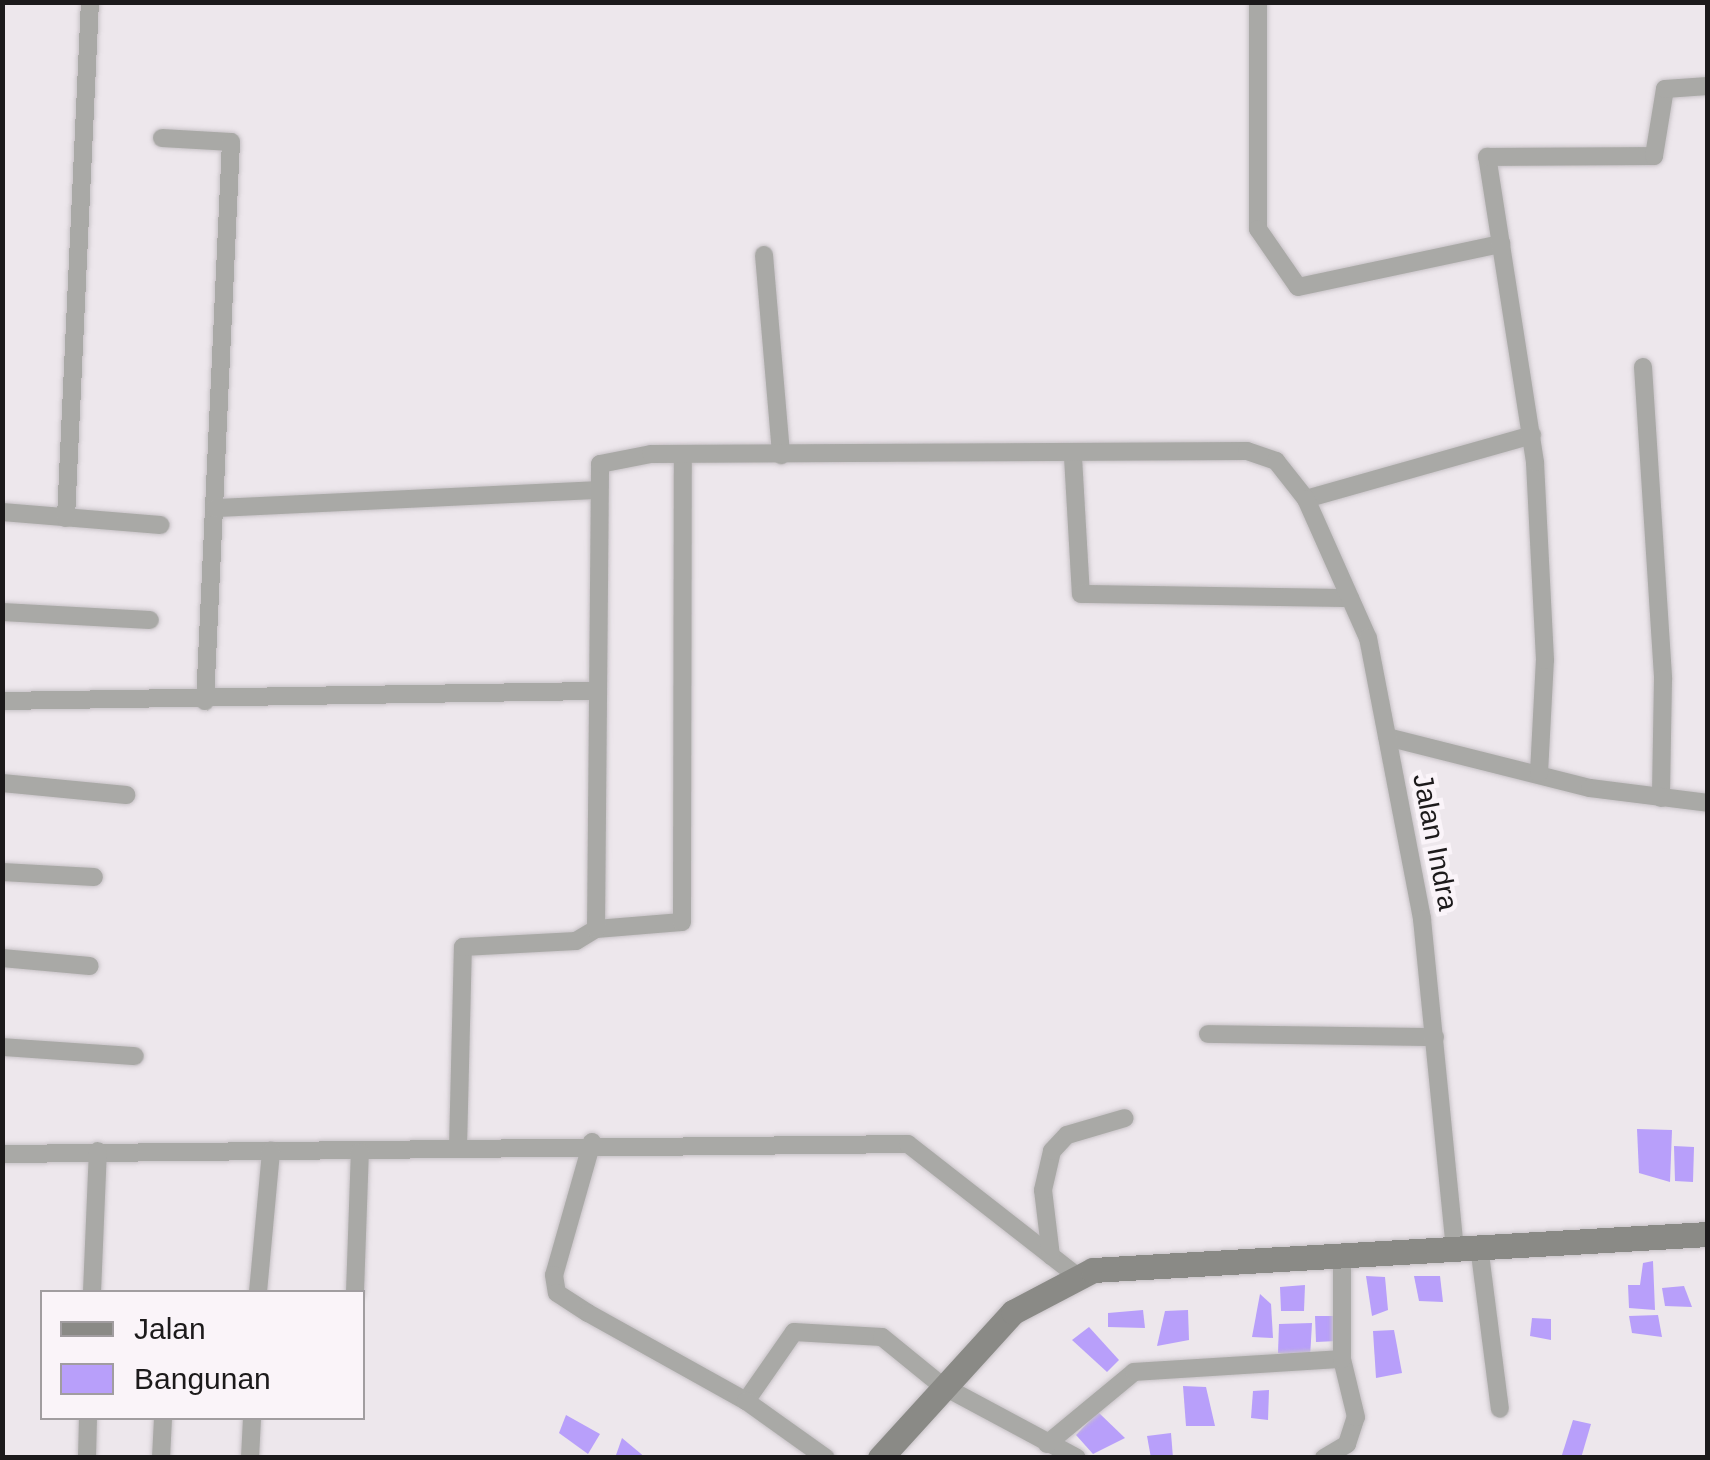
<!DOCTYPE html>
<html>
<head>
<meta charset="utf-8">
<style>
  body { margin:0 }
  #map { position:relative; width:1710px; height:1460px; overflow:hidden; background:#ede7ec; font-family:Arial,sans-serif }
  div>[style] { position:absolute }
  .building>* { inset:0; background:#b89ffa }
  .roads { filter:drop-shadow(0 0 2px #c7c2c6) drop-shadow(0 0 2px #c7c2c6) }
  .street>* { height:18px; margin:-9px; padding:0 9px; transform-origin:9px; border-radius:9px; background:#a9a9a6 }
  .secondary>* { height:25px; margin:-12.5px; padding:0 12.5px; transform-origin:12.5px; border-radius:12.5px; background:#8a8a86 }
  span { translate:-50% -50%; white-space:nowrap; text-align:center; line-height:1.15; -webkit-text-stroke:9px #faf4f9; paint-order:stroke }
  .street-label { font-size:28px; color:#1c1a1b }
  .frame { position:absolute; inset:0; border:5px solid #1c1a1b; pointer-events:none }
  .legend { position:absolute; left:40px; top:1290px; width:325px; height:130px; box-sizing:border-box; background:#faf4f9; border:2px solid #a19da0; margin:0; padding:12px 18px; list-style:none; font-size:30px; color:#1c1a1b }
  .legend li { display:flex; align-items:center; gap:20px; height:50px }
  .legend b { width:50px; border:2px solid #a19da0 }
</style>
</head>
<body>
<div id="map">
  <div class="building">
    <div style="clip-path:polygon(1637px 1129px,1672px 1130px,1670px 1182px,1639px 1173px)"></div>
    <div style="clip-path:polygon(1674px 1146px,1694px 1147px,1693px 1182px,1675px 1181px)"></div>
    <div style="clip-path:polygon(1653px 1261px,1655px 1310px,1629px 1308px,1628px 1285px,1640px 1285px,1643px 1263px)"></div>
    <div style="clip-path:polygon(1366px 1276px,1385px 1277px,1388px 1310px,1372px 1316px)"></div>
    <div style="clip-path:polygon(1414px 1276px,1440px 1276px,1443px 1302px,1419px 1301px)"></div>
    <div style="clip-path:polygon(1305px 1285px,1304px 1311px,1281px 1311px,1280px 1287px)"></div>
    <div style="clip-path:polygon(1684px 1286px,1692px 1307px,1665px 1306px,1662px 1288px)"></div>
    <div style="clip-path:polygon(1260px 1294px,1271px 1304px,1273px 1338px,1252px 1337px)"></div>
    <div style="clip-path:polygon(1143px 1310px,1145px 1328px,1108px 1327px,1108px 1313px)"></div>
    <div style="clip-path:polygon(1188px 1310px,1189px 1340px,1157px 1346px,1165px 1311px)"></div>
    <div style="clip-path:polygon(1658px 1315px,1662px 1337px,1632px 1333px,1629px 1316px)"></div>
    <div style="clip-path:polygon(1315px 1316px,1338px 1316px,1337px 1341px,1316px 1342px)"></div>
    <div style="clip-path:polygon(1532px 1318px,1551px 1319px,1551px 1340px,1530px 1336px)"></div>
    <div style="clip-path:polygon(1312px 1323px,1310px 1358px,1278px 1353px,1279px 1324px)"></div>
    <div style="clip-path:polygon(1089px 1327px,1119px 1360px,1107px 1372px,1072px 1340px)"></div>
    <div style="clip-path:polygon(1394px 1330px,1402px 1373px,1376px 1378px,1373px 1331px)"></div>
    <div style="clip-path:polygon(1183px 1386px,1206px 1387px,1215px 1426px,1186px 1426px)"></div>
    <div style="clip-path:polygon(1269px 1390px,1268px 1420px,1251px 1418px,1253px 1391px)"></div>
    <div style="clip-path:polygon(1098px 1412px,1125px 1438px,1093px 1454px,1076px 1435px)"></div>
    <div style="clip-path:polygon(566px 1415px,600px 1434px,588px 1454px,559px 1433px)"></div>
    <div style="clip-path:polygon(1573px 1420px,1591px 1424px,1581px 1458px,1561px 1458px)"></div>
    <div style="clip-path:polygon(1171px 1433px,1173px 1458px,1151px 1458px,1147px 1436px)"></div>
    <div style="clip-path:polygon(622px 1438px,646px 1458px,615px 1458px)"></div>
  </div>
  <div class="roads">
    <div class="street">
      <div style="left:1258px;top:2px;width:227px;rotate:90deg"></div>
      <div style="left:1258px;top:229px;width:70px;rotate:55.4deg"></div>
      <div style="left:1298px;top:287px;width:208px;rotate:-12deg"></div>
      <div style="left:162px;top:138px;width:69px;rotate:3.3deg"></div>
      <div style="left:231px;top:142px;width:560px;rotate:92.66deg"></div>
      <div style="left:764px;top:255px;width:201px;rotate:85.1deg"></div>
      <div style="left:1643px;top:367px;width:313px;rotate:86.3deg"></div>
      <div style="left:1663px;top:679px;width:119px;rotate:91deg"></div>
      <div style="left:1073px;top:457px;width:137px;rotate:86.7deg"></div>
      <div style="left:1081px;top:594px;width:269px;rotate:0.9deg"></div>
      <div style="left:1306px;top:499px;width:235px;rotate:-15.8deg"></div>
      <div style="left:216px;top:508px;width:381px;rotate:-2.7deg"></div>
      <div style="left:2px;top:512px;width:159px;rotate:4.7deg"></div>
      <div style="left:66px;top:518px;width:517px;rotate:-87.34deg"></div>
      <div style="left:2px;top:612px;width:148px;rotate:3.1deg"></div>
      <div style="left:2px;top:701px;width:593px;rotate:-0.97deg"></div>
      <div style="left:1387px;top:737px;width:209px;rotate:14.1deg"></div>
      <div style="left:1590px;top:788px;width:119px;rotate:7.2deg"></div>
      <div style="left:1539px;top:773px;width:113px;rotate:-87deg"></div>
      <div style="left:1545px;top:660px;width:198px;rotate:-92.9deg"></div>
      <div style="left:1535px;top:462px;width:309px;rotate:-98.9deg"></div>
      <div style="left:1487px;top:157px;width:167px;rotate:-0.3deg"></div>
      <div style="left:1654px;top:156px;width:68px;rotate:-80.7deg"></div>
      <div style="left:1665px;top:89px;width:43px;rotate:-4deg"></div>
      <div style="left:2px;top:783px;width:125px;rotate:5.5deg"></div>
      <div style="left:2px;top:872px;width:92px;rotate:3.1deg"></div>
      <div style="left:596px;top:929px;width:86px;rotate:-4.7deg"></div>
      <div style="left:682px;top:922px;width:466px;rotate:-89.9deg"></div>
      <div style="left:2px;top:958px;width:88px;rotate:5.2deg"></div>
      <div style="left:1208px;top:1034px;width:227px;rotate:0.8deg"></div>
      <div style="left:2px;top:1047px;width:133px;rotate:3.9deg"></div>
      <div style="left:592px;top:1142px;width:138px;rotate:105.9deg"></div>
      <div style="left:554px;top:1275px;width:18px;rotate:81deg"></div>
      <div style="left:557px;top:1293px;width:37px;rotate:33deg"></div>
      <div style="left:588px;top:1313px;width:181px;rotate:29.1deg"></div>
      <div style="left:746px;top:1401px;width:84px;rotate:-55.2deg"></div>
      <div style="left:794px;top:1332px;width:88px;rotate:3.3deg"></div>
      <div style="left:882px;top:1337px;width:76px;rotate:39.1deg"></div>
      <div style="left:941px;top:1385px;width:154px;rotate:28.2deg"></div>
      <div style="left:458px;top:1148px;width:201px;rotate:-88.6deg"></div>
      <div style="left:463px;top:947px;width:113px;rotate:-3deg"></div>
      <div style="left:576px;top:941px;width:23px;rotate:-31deg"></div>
      <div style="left:596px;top:929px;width:465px;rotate:-89.5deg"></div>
      <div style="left:600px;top:464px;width:52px;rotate:-11.1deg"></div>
      <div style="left:651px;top:454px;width:596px;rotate:-0.29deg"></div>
      <div style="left:1247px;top:451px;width:31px;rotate:19deg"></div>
      <div style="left:1276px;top:461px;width:48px;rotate:51.7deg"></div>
      <div style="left:1306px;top:499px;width:152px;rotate:66deg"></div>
      <div style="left:1368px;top:638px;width:286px;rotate:79.1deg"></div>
      <div style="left:1422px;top:919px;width:331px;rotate:84.3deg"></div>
      <div style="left:2px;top:1154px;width:906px;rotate:-0.63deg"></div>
      <div style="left:908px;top:1144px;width:214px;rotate:38deg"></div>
      <div style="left:1479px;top:1246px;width:164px;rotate:82.7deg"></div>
      <div style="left:1051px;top:1256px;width:66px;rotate:-96.9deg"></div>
      <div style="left:1043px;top:1190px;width:40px;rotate:-77deg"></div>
      <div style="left:1052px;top:1151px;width:22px;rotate:-47deg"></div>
      <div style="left:1067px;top:1135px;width:60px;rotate:-16.3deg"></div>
      <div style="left:92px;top:1292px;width:141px;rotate:-87.6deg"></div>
      <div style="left:258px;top:1292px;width:142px;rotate:-84.7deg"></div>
      <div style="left:355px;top:1292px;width:140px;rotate:-88deg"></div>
      <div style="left:746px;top:1401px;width:98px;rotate:35.5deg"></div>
      <div style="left:1047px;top:1444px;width:113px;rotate:-39.6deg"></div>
      <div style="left:1134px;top:1372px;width:208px;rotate:-3.6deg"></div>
      <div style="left:87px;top:1458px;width:40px;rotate:-88.6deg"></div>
      <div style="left:161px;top:1458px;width:40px;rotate:-87.1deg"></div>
      <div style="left:250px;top:1458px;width:40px;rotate:-87.1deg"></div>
      <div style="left:1324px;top:1458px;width:27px;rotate:-31deg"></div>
      <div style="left:1347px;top:1444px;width:28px;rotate:-72deg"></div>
      <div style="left:1356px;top:1417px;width:60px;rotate:-103.6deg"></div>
      <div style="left:1342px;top:1359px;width:106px;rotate:-90deg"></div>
    </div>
    <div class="secondary">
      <div style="left:880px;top:1458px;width:197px;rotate:-47.7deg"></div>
      <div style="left:1013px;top:1312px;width:90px;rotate:-27.7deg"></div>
      <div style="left:1093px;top:1270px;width:616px;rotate:-3.35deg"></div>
    </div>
  </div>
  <div class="street-label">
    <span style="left:1435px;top:842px;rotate:79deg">Jalan Indra</span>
  </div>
  <div class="frame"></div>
  <ul class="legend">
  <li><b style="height:12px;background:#8a8a86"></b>Jalan</li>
  <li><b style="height:28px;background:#b89ffa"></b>Bangunan</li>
  </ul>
</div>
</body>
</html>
